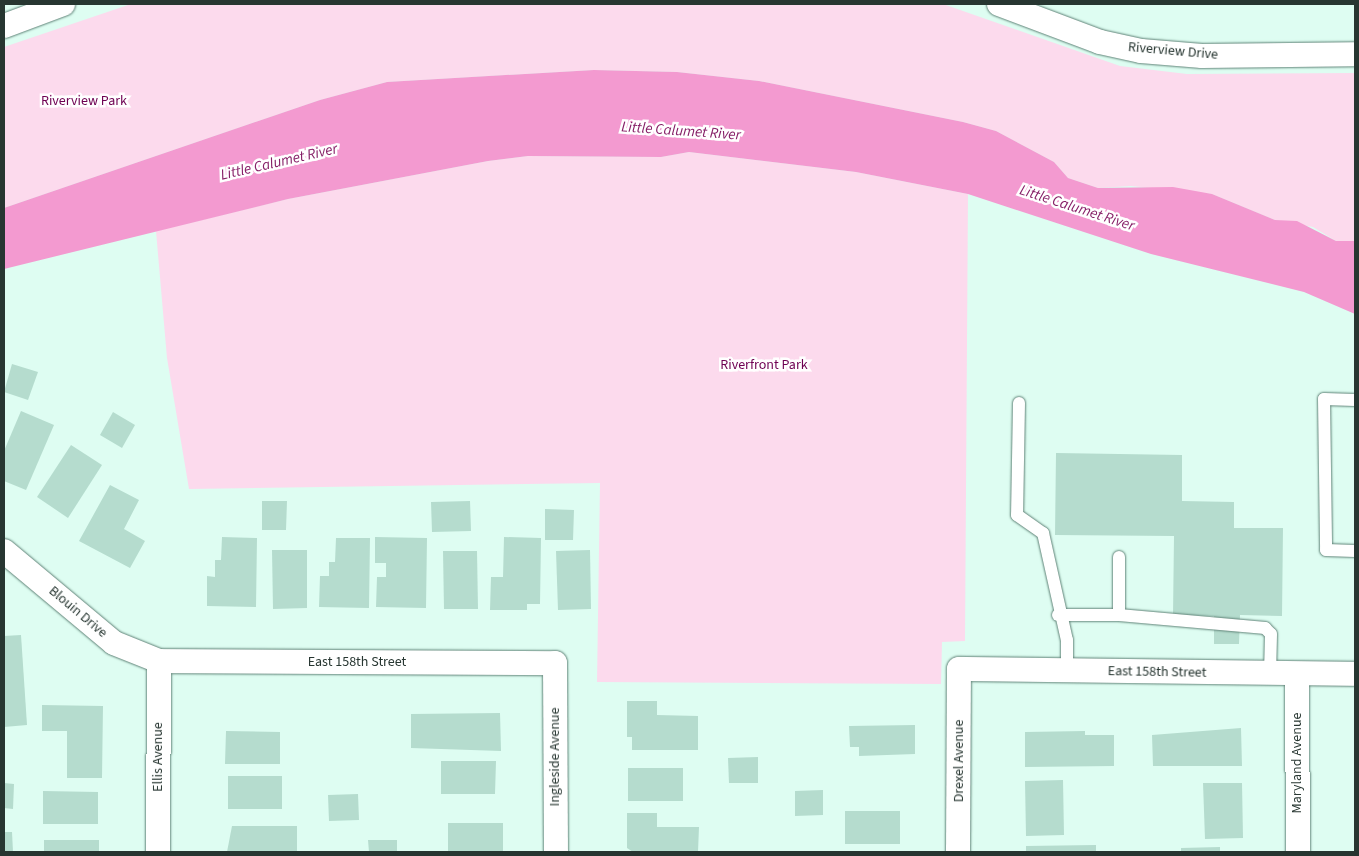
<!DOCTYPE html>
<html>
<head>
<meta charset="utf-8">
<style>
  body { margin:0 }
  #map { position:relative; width:1359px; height:856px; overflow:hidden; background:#defdf2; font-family:"Source Sans 3",sans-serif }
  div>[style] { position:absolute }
  .green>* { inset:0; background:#fcdaed }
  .water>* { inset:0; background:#f39ad0 }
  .building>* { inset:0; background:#b5dcce }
  .roads { filter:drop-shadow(0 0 1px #5f8377) drop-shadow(0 0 1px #5f8377) }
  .service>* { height:12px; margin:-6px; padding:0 6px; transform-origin:6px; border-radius:6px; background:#fff }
  .minor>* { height:24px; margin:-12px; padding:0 12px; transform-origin:12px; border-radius:12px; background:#fff }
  span { translate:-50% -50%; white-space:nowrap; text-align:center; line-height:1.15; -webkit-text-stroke:5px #fff; paint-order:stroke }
  .street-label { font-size:14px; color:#273631 }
  .park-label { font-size:14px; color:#6e0052 }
  .water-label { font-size:15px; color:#861f67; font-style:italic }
  .frame { position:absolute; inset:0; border:5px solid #273631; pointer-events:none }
</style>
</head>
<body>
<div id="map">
  <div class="green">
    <div style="clip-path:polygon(131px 4px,943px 4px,1120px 66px,1187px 74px,1355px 73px,1355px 241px,1336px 241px,1313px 227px,1275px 220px,1212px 194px,1131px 186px,1098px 188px,1068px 178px,1054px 162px,996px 131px,963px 122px,759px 81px,677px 72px,594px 70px,387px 82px,320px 100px,4px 208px,4px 47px)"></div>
    <div style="clip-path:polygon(689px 152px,856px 172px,968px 194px,965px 641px,942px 642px,941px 684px,597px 682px,600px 483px,189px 489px,167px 358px,156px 231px,288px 199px,488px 161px,528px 156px,661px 157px)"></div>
  </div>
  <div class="water">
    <div style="clip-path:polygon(594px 70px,677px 72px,759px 81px,963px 122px,996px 131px,1054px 162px,1068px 178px,1098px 188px,1173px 187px,1212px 194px,1275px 220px,1297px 221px,1336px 241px,1355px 241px,1355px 314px,1304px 292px,1151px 254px,968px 194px,856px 172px,689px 152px,661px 157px,528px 156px,488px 161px,288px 199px,4px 269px,4px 208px,320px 100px,387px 82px)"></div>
  </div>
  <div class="building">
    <div style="clip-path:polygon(12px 364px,38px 372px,28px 400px,4px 392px)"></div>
    <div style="clip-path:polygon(21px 411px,54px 425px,26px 490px,4px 481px,4px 451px)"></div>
    <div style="clip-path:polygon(113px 412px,135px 425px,122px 448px,100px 435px)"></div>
    <div style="clip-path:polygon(71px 445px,102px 465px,68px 518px,37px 497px)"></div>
    <div style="clip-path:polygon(1056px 453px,1182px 455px,1182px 501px,1234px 502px,1234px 528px,1283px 528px,1282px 616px,1240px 615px,1239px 644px,1214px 644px,1214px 616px,1173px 615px,1174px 536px,1055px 535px)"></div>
    <div style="clip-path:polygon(110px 485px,139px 500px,124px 529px,145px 541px,130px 568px,79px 541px)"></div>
    <div style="clip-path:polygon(262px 501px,287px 501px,286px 530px,262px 530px)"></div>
    <div style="clip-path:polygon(470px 501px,471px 531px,432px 532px,431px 502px)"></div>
    <div style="clip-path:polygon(545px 509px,574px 510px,573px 540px,545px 540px)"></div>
    <div style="clip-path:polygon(222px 537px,257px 538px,256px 607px,207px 606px,207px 576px,215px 577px,215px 560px,221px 560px)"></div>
    <div style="clip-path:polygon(375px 537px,427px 538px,426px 608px,376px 607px,377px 577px,386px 577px,386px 563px,375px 563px)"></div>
    <div style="clip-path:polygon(504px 537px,541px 538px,540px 604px,527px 604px,527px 610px,490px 610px,491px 577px,503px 577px)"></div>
    <div style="clip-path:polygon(336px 538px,370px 538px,369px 608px,319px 607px,320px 576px,329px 576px,329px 562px,335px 562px)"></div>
    <div style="clip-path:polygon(272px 550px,307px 550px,307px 608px,273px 609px)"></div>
    <div style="clip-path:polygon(590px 550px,591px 609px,558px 610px,556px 551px)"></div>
    <div style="clip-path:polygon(443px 551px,477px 551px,478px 609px,444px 609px)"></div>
    <div style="clip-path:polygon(21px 635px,27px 725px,4px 727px,4px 636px)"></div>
    <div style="clip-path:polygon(627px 701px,657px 701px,657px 715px,698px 716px,698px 750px,632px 750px,632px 737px,627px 737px)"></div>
    <div style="clip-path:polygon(42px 705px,103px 706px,102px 778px,67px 778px,67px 731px,42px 731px)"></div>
    <div style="clip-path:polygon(500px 713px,501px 751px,411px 748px,411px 714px)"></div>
    <div style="clip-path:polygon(915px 725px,915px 754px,859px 756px,859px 747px,850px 747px,849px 726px)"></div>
    <div style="clip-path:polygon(1241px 728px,1242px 766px,1153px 766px,1152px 735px)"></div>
    <div style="clip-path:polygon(226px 731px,280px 732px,280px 764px,225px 764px)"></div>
    <div style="clip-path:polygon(1085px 731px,1085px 735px,1114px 735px,1114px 766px,1025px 767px,1025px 732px)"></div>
    <div style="clip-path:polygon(758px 757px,758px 783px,729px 783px,728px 758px)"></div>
    <div style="clip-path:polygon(441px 761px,496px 761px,495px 794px,441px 794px)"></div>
    <div style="clip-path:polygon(628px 768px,683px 768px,683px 801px,628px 801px)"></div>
    <div style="clip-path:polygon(228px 776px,282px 776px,282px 809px,228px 809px)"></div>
    <div style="clip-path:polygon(1063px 780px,1064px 835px,1026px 836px,1025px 781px)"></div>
    <div style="clip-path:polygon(4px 783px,14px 784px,13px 809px,4px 808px)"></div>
    <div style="clip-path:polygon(1203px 783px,1242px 783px,1243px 838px,1205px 839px)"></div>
    <div style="clip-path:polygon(823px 790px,823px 815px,795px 816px,795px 791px)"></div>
    <div style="clip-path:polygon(43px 791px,98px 792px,98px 824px,43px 824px)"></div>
    <div style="clip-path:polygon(358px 794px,359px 820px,329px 821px,328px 795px)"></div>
    <div style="clip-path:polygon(845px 811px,900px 811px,900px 844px,845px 844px)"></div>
    <div style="clip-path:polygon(627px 813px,657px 813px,657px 827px,699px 827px,698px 852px,633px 852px,627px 848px)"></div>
    <div style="clip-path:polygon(448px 823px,503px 823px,503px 852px,448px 852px)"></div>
    <div style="clip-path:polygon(232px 826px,297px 826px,297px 852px,227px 852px)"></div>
    <div style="clip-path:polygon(4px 832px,12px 832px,13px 852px,4px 852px)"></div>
    <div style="clip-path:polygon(44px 840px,99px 840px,99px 852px,44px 852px)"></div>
    <div style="clip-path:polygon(368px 840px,397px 840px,397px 852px,369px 852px)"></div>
    <div style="clip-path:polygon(1096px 845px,1096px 852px,1026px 852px,1026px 846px)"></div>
    <div style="clip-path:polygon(1220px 847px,1220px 852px,1181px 852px,1181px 848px)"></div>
  </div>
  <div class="roads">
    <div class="service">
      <div style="left:1355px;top:400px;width:31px;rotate:-178deg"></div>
      <div style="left:1324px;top:399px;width:151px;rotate:89.2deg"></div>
      <div style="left:1326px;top:550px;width:29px;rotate:2deg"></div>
      <div style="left:1019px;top:403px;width:112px;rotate:91deg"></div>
      <div style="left:1017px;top:515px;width:32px;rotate:35deg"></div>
      <div style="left:1043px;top:533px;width:110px;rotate:77.4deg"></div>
      <div style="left:1067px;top:640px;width:30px;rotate:90deg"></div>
      <div style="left:1058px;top:615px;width:61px"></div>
      <div style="left:1119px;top:615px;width:58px;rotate:-90deg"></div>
      <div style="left:1119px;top:615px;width:147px;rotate:5.1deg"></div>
      <div style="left:1265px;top:628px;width:8px;rotate:45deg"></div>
      <div style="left:1271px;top:634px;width:40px;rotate:91.4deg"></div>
    </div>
    <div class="minor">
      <div style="left:999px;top:4px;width:108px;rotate:20.6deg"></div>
      <div style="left:1100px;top:42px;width:42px;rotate:12.4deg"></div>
      <div style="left:1141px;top:51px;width:61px;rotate:4.7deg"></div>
      <div style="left:1202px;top:56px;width:153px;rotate:-0.7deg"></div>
      <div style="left:4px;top:26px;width:63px;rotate:-20.4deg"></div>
      <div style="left:4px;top:551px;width:143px;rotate:39.9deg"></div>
      <div style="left:114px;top:643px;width:48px;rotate:21.8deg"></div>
      <div style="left:159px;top:661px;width:396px;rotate:0.3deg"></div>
      <div style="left:555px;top:663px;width:189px;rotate:89.7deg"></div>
      <div style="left:1297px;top:674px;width:178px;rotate:89.7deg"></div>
      <div style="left:158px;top:852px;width:191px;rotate:-89.7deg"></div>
      <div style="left:958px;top:852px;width:183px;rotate:-89.7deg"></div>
      <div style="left:959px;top:669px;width:396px;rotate:0.7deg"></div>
    </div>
  </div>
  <div class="street-label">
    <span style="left:1173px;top:51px;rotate:5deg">Riverview Drive</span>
    <span style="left:78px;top:612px;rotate:40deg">Blouin Drive</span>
    <span style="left:357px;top:662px">East 158th Street</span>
    <span style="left:1157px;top:672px;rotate:1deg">East 158th Street</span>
    <span style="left:158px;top:757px;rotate:-90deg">Ellis Avenue</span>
    <span style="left:555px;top:757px;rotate:-90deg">Ingleside Avenue</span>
    <span style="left:959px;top:761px;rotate:-90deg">Drexel Avenue</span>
    <span style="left:1297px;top:763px;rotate:-90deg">Maryland Avenue</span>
  </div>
  <div class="park-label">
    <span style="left:84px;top:101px">Riverview Park</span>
    <span style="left:764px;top:365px">Riverfront Park</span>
  </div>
  <div class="water-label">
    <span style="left:681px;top:131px;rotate:4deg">Little Calumet River</span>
    <span style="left:279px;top:162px;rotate:-13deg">Little Calumet River</span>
    <span style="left:1077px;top:208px;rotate:18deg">Little Calumet River</span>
  </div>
  <div class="frame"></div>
</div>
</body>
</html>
